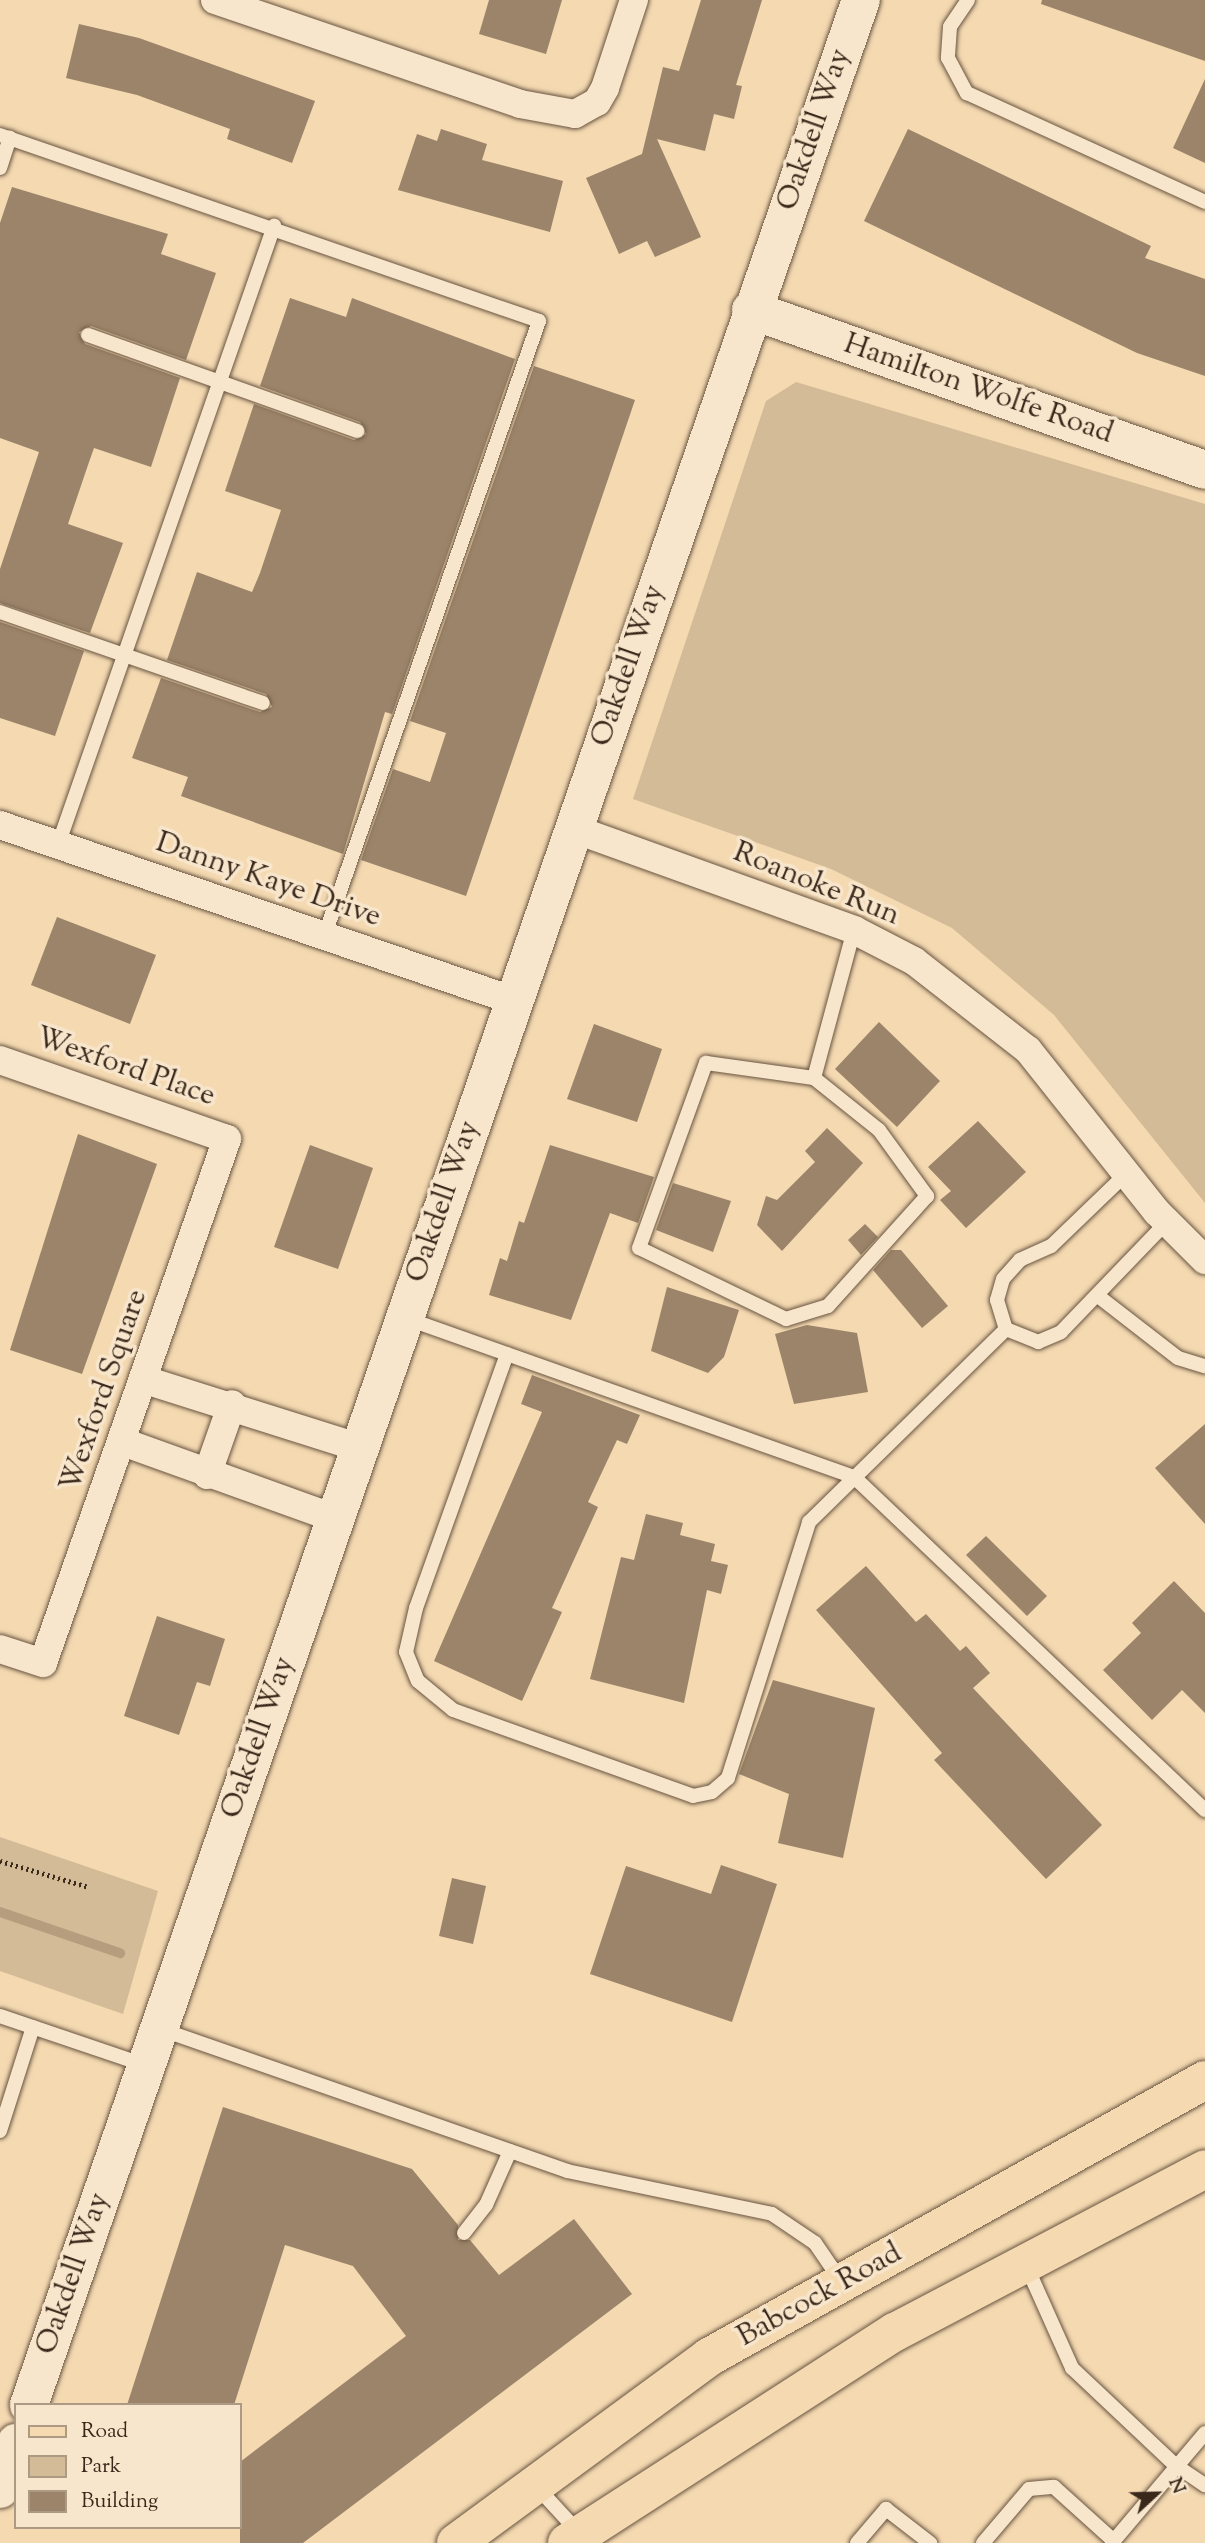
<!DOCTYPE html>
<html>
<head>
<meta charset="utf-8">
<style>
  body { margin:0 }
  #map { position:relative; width:1205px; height:2543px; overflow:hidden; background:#f4d9b1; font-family:"Sorts Mill Goudy",serif }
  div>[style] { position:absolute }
  .green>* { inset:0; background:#d4bb98 }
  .stream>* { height:10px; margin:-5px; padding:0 5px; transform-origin:5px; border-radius:5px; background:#b59d7e }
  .building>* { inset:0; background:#9b8469 }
  .path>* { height:4.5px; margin-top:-2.25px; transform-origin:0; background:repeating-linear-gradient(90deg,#3a281b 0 2px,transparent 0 5.5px) }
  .roads { filter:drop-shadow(0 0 2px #685440) drop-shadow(0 0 2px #685440) }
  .lane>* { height:14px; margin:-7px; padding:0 7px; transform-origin:7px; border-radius:7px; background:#f8e6cc }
  .street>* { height:28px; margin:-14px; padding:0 14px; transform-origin:14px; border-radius:14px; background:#f8e6cc }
  .secondary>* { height:38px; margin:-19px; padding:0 19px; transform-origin:19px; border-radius:19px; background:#f8e6cc }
  .primary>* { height:38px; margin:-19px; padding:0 19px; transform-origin:19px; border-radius:19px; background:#f4d9b1 }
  span { translate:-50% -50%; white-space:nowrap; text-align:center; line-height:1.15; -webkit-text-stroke:7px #f8e6cc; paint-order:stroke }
  .street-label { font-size:30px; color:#3a281b }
  .legend { position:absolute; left:14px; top:2403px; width:228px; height:126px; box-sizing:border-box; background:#f8e6cc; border:2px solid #ac9a85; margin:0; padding:9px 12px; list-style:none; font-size:21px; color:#3a281b }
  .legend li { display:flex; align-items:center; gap:14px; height:35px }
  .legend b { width:35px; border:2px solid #ac9a85 }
  .north { position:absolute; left:1121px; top:2459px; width:70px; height:70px; -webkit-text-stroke:5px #f8e6cc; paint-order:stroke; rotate:68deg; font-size:19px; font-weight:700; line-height:28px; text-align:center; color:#3a281b }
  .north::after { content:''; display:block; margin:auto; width:24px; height:32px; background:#3a281b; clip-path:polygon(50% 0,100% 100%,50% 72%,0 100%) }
</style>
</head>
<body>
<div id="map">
  <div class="green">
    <div style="clip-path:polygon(796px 382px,1205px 504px,1205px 1203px,1054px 1015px,952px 928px,831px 869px,633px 799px,766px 401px)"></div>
    <div style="clip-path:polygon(0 1837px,158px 1891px,123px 2014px,0 1971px)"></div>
  </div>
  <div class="stream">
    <div style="left:0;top:1912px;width:127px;rotate:18.9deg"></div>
  </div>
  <div class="building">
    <div style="clip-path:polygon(489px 0,562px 0,546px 54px,479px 34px)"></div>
    <div style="clip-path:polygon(701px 0,762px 0,736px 85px,742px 86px,734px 119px,714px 114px,705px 151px,657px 139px,701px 237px,655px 257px,647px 241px,619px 254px,586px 178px,642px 154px,663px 67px,679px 71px)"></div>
    <div style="clip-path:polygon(1042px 0,1205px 0,1205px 61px,1041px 4px)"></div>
    <div style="clip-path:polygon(79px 24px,139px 38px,315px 101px,292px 163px,227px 139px,230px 129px,137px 95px,66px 78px)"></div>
    <div style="clip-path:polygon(1205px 79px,1205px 163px,1173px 148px)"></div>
    <div style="clip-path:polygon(441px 129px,487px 144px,482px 160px,563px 181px,550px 232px,398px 190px,417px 134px,437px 141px)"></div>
    <div style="clip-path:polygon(908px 129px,1151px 246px,1145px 258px,1205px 279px,1205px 376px,1137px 353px,864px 221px)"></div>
    <div style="clip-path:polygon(12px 187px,168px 234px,161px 254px,216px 273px,186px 360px,91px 326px,79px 332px,85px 344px,180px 378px,151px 467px,94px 448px,88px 465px,68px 524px,123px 543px,90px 633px,0 603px,0 569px,39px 452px,0 438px,0 223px)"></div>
    <div style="clip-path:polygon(290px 298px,346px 317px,352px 298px,515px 359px,392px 714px,385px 712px,343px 854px,181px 796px,188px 777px,132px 758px,161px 678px,260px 712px,272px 707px,266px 694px,167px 660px,197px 572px,252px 592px,260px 573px,281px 510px,225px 491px,254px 404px,354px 440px,366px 434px,360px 422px,260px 386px)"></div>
    <div style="clip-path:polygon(534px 366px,635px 400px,466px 896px,361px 860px,393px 769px,430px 782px,446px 733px,410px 721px)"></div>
    <div style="clip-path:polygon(0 622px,84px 651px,55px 736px,0 718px)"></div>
    <div style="clip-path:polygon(57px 917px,156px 955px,130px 1024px,31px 985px)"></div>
    <div style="clip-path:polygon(879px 1022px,940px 1081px,897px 1127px,835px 1069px)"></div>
    <div style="clip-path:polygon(594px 1024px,662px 1049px,637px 1122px,567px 1099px)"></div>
    <div style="clip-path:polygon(978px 1121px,1026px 1172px,966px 1228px,940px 1200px,951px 1191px,928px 1167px)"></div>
    <div style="clip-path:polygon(827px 1128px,863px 1163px,782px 1251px,757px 1225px,766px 1196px,777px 1200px,815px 1162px,805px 1151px)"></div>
    <div style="clip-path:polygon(78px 1134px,157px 1164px,82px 1374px,10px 1350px)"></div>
    <div style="clip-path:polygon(310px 1145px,373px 1168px,338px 1269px,274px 1247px)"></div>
    <div style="clip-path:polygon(550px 1145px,654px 1177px,638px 1223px,610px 1213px,571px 1320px,489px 1295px,500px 1258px,507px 1261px,519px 1221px,524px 1223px)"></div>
    <div style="clip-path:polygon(673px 1183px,731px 1201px,713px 1252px,656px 1230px)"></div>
    <div style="clip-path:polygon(865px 1224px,878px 1237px,861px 1255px,848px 1240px)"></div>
    <div style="clip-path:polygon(891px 1250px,901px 1250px,948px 1306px,922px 1328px,873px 1270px)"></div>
    <div style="clip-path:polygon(667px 1287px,739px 1310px,724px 1357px,708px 1373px,651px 1351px)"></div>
    <div style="clip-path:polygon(807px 1325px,857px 1333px,868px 1392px,794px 1404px,775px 1334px)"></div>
    <div style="clip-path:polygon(532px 1375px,640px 1415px,627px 1444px,617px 1440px,588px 1502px,598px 1507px,552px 1608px,562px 1612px,522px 1701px,434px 1661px,542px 1412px,521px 1404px)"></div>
    <div style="clip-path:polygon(1205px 1424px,1205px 1524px,1155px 1468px)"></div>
    <div style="clip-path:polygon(646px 1514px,683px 1523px,680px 1535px,715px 1544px,711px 1561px,728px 1565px,721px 1594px,707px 1590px,684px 1703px,590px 1679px,621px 1557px,634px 1560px)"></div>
    <div style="clip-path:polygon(986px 1536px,1047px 1596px,1027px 1616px,966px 1555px)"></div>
    <div style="clip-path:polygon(866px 1566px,916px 1622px,926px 1614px,960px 1651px,966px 1646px,990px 1673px,973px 1688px,1102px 1825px,1046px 1879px,934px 1760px,942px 1753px,816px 1610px)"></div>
    <div style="clip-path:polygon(1174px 1581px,1205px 1613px,1205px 1713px,1182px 1690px,1152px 1720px,1103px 1670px,1141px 1633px,1132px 1623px)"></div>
    <div style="clip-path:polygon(157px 1616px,225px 1639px,210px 1686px,197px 1682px,179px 1735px,124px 1716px)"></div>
    <div style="clip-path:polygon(773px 1680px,875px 1708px,843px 1858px,778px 1843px,789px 1794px,739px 1774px)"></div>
    <div style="clip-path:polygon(721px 1865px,777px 1884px,732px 2022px,590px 1974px,626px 1866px,711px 1894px)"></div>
    <div style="clip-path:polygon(452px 1878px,486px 1886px,473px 1944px,439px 1936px)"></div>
    <div style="clip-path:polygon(223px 2107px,412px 2169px,458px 2225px,458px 2240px,470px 2240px,499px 2275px,574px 2219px,632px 2294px,303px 2543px,240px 2543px,240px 2462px,406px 2336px,353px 2266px,285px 2245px,234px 2405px,127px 2405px)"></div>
  </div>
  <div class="path">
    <div style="left:0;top:1861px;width:93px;rotate:16.3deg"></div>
  </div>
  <div class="roads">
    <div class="lane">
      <div style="left:968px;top:0;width:32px;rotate:124deg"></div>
      <div style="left:950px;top:27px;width:31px;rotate:94deg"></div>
      <div style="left:948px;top:58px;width:40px;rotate:62deg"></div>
      <div style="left:967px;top:93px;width:262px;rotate:24.6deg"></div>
      <div style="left:0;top:135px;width:570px;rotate:19.04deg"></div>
      <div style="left:539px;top:321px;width:649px;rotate:109.24deg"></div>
      <div style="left:0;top:168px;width:32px;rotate:-72deg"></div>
      <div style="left:88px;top:335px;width:286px;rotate:19.6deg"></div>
      <div style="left:0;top:612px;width:278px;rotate:19.1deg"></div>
      <div style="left:58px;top:845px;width:656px;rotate:-70.76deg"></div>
      <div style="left:814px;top:1078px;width:83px;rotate:38.7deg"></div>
      <div style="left:879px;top:1130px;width:82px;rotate:54deg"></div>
      <div style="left:927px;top:1196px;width:148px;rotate:132deg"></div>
      <div style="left:828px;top:1306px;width:44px;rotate:162.8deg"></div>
      <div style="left:786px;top:1319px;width:163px;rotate:-154.2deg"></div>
      <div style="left:639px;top:1248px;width:197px;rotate:-70.1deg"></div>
      <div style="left:706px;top:1063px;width:109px;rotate:7.9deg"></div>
      <div style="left:814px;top:1078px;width:153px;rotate:-74.9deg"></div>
      <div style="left:1128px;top:1172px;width:107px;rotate:136.1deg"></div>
      <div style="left:1051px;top:1246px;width:34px;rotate:156deg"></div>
      <div style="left:1020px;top:1260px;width:25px;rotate:132deg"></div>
      <div style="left:1003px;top:1279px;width:22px;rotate:106deg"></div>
      <div style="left:997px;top:1300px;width:30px;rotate:73deg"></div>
      <div style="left:1006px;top:1329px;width:35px;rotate:22deg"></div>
      <div style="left:1038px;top:1342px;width:25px;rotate:-23deg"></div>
      <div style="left:1061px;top:1332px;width:153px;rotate:-46.1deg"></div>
      <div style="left:1098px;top:1296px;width:101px;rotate:37.8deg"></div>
      <div style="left:1178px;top:1358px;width:28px;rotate:17deg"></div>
      <div style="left:408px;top:1319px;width:473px;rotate:19.5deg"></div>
      <div style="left:854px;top:1477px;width:484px;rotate:43.5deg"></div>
      <div style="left:507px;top:1354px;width:270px;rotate:109.7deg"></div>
      <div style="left:416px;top:1608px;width:45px;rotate:102.8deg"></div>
      <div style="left:406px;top:1652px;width:31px;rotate:68deg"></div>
      <div style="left:418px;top:1681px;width:45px;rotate:39.6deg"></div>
      <div style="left:453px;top:1710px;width:255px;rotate:19.7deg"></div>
      <div style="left:693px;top:1796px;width:19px;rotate:-12deg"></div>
      <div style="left:712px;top:1792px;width:21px;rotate:-41deg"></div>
      <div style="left:728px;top:1778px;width:269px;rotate:-72.4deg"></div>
      <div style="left:809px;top:1522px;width:276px;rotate:-44.4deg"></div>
      <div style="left:0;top:2016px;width:153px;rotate:18.7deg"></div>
      <div style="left:160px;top:2029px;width:431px;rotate:19.2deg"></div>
      <div style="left:567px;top:2171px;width:209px;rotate:11.8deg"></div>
      <div style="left:772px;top:2214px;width:52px;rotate:34deg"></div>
      <div style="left:815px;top:2243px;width:46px;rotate:55.6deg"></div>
      <div style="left:0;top:2131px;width:109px;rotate:-72.4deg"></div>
      <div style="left:464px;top:2233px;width:36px;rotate:-52deg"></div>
      <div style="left:486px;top:2205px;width:59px;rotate:-66deg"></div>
      <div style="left:1026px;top:2265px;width:113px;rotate:65.9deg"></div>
      <div style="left:1072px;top:2368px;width:141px;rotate:43.3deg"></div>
      <div style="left:1175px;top:2465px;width:36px;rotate:34deg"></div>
      <div style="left:536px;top:2486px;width:64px;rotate:47.5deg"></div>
      <div style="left:857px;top:2543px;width:45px;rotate:-49.5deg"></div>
      <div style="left:886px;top:2509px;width:56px;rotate:37.7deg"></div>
      <div style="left:983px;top:2543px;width:71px;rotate:-49.6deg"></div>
      <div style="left:1029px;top:2489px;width:25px;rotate:-5deg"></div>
      <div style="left:1054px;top:2487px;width:81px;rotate:42deg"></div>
      <div style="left:1112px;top:2543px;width:144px;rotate:-49.8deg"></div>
    </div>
    <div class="street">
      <div style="left:215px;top:0;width:322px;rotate:18.8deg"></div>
      <div style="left:520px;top:104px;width:56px;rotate:10.3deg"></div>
      <div style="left:575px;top:114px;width:25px;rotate:-29deg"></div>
      <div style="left:597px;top:102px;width:16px;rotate:-60deg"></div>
      <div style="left:605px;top:88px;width:93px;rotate:-71.8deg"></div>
      <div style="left:0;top:825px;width:544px;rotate:18.87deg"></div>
      <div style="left:574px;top:829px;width:298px;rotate:19.8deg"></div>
      <div style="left:854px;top:930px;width:68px;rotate:27.3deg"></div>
      <div style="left:914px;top:961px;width:145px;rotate:38deg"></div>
      <div style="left:1028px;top:1050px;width:207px;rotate:51.5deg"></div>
      <div style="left:1157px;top:1212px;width:68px;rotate:45deg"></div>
      <div style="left:0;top:1060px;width:240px;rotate:19.2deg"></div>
      <div style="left:227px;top:1139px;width:555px;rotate:109.35deg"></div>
      <div style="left:43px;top:1663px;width:45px;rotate:-162deg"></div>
      <div style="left:145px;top:1380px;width:223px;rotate:17.5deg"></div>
      <div style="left:123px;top:1442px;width:224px;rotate:19.8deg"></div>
      <div style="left:207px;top:1475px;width:75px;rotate:-70.6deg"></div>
    </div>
    <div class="secondary">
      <div style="left:751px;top:310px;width:481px;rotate:19.4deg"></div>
      <div style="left:29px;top:2405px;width:2545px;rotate:-70.92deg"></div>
      <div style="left:0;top:2489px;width:49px;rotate:-70.8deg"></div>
    </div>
    <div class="primary">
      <div style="left:456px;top:2543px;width:314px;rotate:-36.3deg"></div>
      <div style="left:709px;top:2357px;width:568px;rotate:-29.18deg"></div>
      <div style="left:567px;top:2543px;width:390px;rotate:-32.8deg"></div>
      <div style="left:895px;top:2332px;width:350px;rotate:-27.7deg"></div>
    </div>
  </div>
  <div class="street-label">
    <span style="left:815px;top:130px;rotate:-71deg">Oakdell Way</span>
    <span style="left:978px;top:390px;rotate:19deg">Hamilton Wolfe Road</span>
    <span style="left:629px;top:666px;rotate:-71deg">Oakdell Way</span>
    <span style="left:268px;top:881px;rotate:19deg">Danny Kaye Drive</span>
    <span style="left:816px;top:885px;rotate:22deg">Roanoke Run</span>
    <span style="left:125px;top:1068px;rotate:19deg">Wexford Place</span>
    <span style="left:444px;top:1202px;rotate:-71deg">Oakdell Way</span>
    <span style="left:105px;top:1391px;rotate:-71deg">Wexford Square</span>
    <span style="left:259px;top:1738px;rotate:-71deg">Oakdell Way</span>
    <span style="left:74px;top:2274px;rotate:-71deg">Oakdell Way</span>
    <span style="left:820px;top:2296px;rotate:-29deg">Babcock Road</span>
  </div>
  <ul class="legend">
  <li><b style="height:9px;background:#f4d9b1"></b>Road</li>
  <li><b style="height:19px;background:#d4bb98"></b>Park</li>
  <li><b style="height:19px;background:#9b8469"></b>Building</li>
  </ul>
  <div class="north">N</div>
</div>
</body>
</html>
